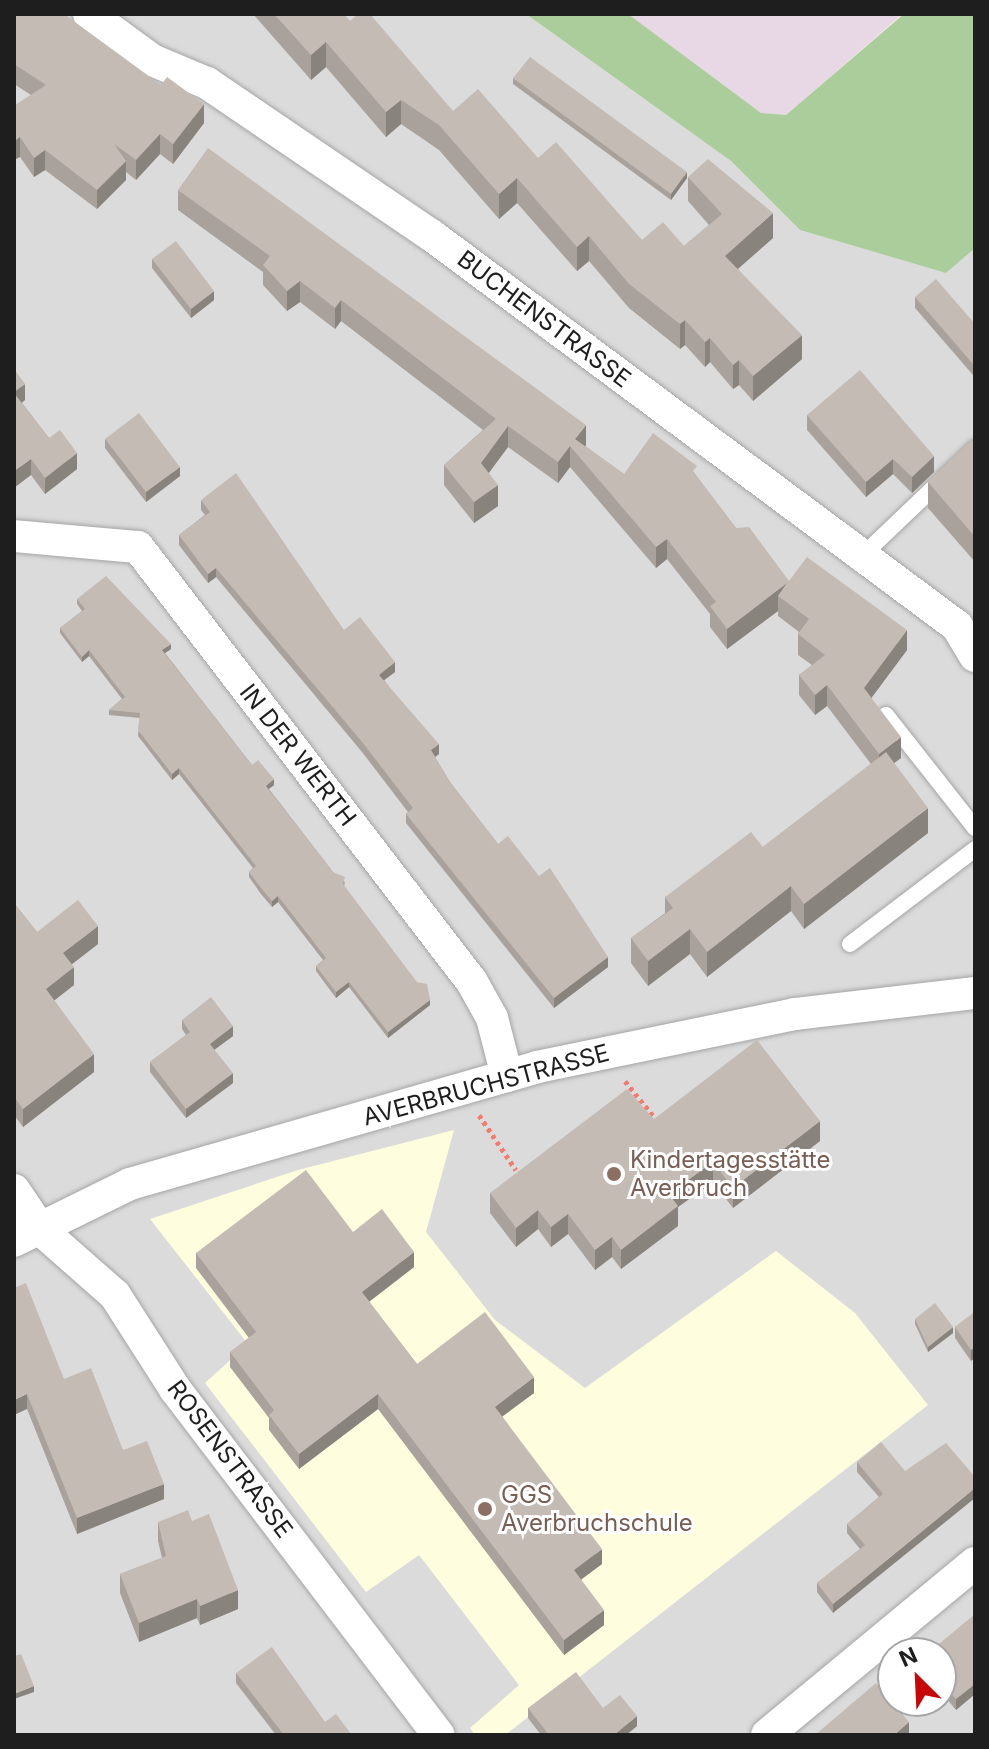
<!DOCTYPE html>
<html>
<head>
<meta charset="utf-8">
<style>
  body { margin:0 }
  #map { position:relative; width:989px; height:1749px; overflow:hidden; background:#efebe5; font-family:Inter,sans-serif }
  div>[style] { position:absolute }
  .residential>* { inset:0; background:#dcdbdb }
  .industrial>* { inset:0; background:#e8d7e5 }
  .education>* { inset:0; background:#fefedf }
  .forest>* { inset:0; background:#aacd9b }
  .path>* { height:5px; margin-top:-2.5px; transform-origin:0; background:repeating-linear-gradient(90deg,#f67b6f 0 4px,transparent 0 8px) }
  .roads { filter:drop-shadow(0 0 2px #a5a5a5) drop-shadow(0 0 2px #a5a5a5) }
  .service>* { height:16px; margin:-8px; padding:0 8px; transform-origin:8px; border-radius:8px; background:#fff }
  .minor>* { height:32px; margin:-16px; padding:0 16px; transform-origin:16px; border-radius:16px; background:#fff }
  .wall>* { inset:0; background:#a9a19b }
  .shaded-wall>* { inset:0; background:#89837e }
  .building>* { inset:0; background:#c4bbb4 }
  .dots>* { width:22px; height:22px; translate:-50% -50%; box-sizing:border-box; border:4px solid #fff; border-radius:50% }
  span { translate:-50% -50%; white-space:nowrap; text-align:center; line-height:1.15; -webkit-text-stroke:6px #fff; paint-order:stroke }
  .street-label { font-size:24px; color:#1e1e1e }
  .education-label { font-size:24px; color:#785e54 }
  .left { translate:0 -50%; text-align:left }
  .frame { position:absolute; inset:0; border:16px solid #1e1e1e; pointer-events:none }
  .north { position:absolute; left:877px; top:1637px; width:80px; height:80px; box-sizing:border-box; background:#fff; border:2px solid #a5a5a5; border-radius:50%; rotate:336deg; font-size:22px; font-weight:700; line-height:32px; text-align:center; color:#1e1e1e }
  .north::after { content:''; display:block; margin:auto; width:28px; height:36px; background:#c70608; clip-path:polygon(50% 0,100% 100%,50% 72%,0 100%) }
</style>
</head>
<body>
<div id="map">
  <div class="residential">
    <div style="clip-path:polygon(evenodd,14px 14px,526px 14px,731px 161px,800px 230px,946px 273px,975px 248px,975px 1735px,14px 1735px,14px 14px,893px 1653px,941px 1653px,941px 1701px,893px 1701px,893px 1653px)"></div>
  </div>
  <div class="industrial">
    <div style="clip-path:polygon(628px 14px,902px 14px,786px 115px,761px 113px)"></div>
  </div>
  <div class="education">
    <div style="clip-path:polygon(454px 1130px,426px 1232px,495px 1320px,585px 1388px,776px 1251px,855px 1313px,928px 1405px,505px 1735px,475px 1735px,470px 1728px,519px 1685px,419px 1555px,366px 1592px,205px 1383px,248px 1344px,150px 1219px,298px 1170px)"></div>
  </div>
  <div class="forest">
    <div style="clip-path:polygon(526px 14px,628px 14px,761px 113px,786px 115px,904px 14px,975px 14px,975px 248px,946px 273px,800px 230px,731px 161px)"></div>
  </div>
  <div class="path">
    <div style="left:625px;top:1081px;width:54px;rotate:51deg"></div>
    <div style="left:479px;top:1115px;width:66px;rotate:56.1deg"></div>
  </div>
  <div class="roads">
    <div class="service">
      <div style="left:862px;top:556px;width:156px;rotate:-43.7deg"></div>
      <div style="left:886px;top:715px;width:144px;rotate:51.8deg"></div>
      <div style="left:850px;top:944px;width:157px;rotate:-37.2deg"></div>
    </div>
    <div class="minor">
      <div style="left:89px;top:14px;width:78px;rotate:36.1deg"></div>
      <div style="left:152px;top:60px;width:60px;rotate:22.7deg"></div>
      <div style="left:207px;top:83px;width:271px;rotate:34.2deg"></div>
      <div style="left:431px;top:235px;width:655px;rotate:36.63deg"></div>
      <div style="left:957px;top:626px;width:35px;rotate:59deg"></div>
      <div style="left:14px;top:536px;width:124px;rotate:5.1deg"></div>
      <div style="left:138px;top:547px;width:548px;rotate:52.48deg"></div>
      <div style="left:472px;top:982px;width:41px;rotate:60.9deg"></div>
      <div style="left:492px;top:1018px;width:60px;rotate:75.5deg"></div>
      <div style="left:14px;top:1190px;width:48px;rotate:56deg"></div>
      <div style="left:41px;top:1230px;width:98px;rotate:41.3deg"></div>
      <div style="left:115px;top:1295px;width:112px;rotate:57.4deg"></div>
      <div style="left:175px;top:1389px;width:435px;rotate:52.7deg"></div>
      <div style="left:14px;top:1241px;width:129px;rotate:-26.2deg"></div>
      <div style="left:130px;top:1184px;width:423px;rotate:-16deg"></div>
      <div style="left:537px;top:1067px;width:263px;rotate:-11.6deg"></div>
      <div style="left:795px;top:1014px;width:181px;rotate:-6.7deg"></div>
      <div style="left:767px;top:1735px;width:270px;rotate:-39.6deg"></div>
    </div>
  </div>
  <div class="wall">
    <div style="clip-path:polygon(14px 14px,204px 123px,173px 164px,160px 154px,136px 180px,126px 172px,126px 180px,97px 209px,45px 170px,34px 177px,20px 157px,14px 106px,31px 95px,14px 84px)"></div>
    <div style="clip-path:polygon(253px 14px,343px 14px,350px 21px,453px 111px,538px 158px,642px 240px,684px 246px,709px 225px,688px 201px,688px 177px,773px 238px,738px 269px,802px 359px,753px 401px,739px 385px,733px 389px,710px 362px,705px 367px,685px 345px,680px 349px,629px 308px,589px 261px,577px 271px,517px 203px,499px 219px,439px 150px,401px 124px,386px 137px,326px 67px,311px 80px)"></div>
    <div style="clip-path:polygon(513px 78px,687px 178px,671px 200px,513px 84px)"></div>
    <div style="clip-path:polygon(178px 190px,586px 445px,585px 446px,624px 474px,697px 477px,736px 528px,789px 581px,907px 650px,871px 698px,901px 758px,894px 763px,928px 833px,804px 929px,791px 911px,707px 977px,690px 954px,648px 986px,631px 963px,631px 938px,665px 913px,665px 897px,763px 847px,871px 764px,827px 706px,815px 715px,799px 695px,799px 675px,812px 665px,798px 655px,798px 634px,799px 632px,778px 616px,778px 611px,727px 649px,710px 627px,710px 614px,667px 559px,656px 568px,570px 467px,558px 483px,508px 447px,489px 473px,498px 506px,474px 523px,444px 485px,444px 465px,483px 430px,341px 321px,335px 329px,300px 302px,287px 311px,263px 285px,263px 272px,178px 210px)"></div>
    <div style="clip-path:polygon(152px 259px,214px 300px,191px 318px,152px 268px)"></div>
    <div style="clip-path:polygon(915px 297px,975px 324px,975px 373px,973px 375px,915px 308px)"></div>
    <div style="clip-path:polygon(14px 369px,25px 400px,22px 403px,49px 438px,77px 469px,45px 494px,31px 475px)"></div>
    <div style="clip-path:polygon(807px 415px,934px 472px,912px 493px,893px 474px,866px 497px,807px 430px)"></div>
    <div style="clip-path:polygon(975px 437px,975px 562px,928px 508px,928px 482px)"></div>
    <div style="clip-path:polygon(105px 439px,180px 476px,146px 502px,105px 448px)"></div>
    <div style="clip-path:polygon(201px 500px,344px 630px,395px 672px,384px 680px,439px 754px,435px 757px,450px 782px,498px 844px,608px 967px,554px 1008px,406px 823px,406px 814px,408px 812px,362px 752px,216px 577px,208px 583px,179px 545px,179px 535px,205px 515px,201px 510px)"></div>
    <div style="clip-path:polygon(77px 599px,171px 649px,165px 653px,252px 765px,274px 785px,269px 789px,333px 872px,345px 882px,344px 886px,430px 1005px,388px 1038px,349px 987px,336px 998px,316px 971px,316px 966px,323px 960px,278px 902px,272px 907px,261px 894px,249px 877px,249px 872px,253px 868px,179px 774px,172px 780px,138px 736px,140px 718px,109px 715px,109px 710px,122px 699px,89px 656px,82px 662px,60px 633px,60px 628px,82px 611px,77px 604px)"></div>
    <div style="clip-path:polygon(14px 903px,37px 932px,98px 944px,71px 965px,74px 985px,54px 1000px,94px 1072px,23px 1127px,14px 1115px)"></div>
    <div style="clip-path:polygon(182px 1020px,233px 1036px,214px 1050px,233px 1083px,186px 1118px,150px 1072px,150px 1062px,186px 1035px,182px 1029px)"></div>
    <div style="clip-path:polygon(654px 1119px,820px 1141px,733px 1208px,713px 1182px,678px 1207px,678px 1226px,621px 1269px,612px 1257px,595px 1270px,568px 1234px,551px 1247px,538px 1229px,516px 1247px,490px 1213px,490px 1193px)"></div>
    <div style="clip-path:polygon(353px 1232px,414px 1267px,369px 1302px,417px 1364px,534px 1393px,502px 1416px,602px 1564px,581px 1579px,604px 1625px,564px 1655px,378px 1409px,299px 1469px,269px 1430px,269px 1418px,230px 1367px,230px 1352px,249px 1338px,196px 1268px,196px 1253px)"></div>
    <div style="clip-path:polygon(14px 1288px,64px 1379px,164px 1499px,77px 1534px,27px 1409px)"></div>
    <div style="clip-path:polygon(975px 1312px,971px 1361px,955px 1338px,955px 1327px)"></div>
    <div style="clip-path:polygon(915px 1319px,953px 1333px,928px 1352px,915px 1324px)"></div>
    <div style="clip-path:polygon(857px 1462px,905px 1471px,833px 1613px,817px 1592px,817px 1583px,860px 1549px,847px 1533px,847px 1524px,879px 1497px,857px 1472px)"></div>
    <div style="clip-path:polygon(192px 1521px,238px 1609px,200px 1625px,197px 1618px,139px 1642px,120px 1593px,120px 1574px,162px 1558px,158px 1541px,158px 1522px)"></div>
    <div style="clip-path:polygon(975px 1614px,975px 1694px,956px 1710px,941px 1692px,941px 1653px)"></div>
    <div style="clip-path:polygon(236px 1673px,325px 1722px,352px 1735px,276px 1735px,236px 1683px)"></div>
    <div style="clip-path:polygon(528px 1708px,603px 1708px,637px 1726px,626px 1735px,541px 1735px,528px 1718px)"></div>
  </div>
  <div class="shaded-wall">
    <div style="clip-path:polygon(326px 42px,326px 67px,311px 80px,311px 55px)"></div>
    <div style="clip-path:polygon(401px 100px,401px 124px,386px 137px,386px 112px)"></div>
    <div style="clip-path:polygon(204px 104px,204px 123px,173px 164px,173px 144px)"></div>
    <div style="clip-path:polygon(160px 134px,160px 154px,136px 180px,136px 160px)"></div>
    <div style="clip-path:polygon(20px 137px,20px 157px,14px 160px,14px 141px)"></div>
    <div style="clip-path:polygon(45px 150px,45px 170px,34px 177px,34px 158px)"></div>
    <div style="clip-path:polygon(126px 161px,126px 180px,97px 209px,97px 190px)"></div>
    <div style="clip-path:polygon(687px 172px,687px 178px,671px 200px,671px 194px)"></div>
    <div style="clip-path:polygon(517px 178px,517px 203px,499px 219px,499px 194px)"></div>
    <div style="clip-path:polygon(773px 213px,773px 238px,725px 280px,725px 256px)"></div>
    <div style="clip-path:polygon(589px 236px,589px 261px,577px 271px,577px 247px)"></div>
    <div style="clip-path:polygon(300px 281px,300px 302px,287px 311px,287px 291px)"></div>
    <div style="clip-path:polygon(214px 291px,214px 300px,191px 318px,191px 309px)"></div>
    <div style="clip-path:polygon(341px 300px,341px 321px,335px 329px,335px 308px)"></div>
    <div style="clip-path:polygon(685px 320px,685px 345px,680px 349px,680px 324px)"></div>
    <div style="clip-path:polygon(802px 335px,802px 359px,753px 401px,753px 376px)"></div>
    <div style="clip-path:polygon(710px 338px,710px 362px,705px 367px,705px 342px)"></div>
    <div style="clip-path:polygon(739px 360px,739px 385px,733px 389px,733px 365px)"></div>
    <div style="clip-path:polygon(25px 384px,25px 400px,14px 408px,14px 392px)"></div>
    <div style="clip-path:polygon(586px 425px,586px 445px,578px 456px,575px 439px)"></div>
    <div style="clip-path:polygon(508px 426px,508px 447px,481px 483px,481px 463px)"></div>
    <div style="clip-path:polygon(570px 446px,570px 467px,558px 483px,558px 462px)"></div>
    <div style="clip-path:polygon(77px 453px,77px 469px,45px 494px,45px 478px)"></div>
    <div style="clip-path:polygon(934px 456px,934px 472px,912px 493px,912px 477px)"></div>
    <div style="clip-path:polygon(31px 459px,31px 475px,14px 488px,14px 471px)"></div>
    <div style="clip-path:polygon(893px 459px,893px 474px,866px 497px,866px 482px)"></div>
    <div style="clip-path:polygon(180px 467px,180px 476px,146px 502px,146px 492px)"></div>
    <div style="clip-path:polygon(498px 485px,498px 506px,474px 523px,474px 502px)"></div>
    <div style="clip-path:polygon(667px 539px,667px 559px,656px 568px,656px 547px)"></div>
    <div style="clip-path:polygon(216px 568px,216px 577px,208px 583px,208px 574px)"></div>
    <div style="clip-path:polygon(787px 583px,778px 596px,778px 611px,727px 649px,727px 629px)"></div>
    <div style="clip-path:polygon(16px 612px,16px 631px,14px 632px,14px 613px)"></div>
    <div style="clip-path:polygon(907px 630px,907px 650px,864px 708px,864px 688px)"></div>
    <div style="clip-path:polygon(171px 644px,171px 649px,162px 655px,162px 650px)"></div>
    <div style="clip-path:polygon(89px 650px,89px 656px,82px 662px,82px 657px)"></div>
    <div style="clip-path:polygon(395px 662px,395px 672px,379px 684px,379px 675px)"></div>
    <div style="clip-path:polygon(827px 685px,827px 706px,815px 715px,815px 695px)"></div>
    <div style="clip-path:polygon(901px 737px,901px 758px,879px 774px,879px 754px)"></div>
    <div style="clip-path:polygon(439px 744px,439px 754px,431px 760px,431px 750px)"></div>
    <div style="clip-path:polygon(179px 768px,179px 774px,172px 780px,172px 774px)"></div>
    <div style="clip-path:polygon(274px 779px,274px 785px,266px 791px,266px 786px)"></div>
    <div style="clip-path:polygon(928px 808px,928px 833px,804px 929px,804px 904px)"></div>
    <div style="clip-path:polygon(791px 886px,791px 911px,707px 977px,707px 952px)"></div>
    <div style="clip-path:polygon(278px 896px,278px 902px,272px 907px,272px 901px)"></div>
    <div style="clip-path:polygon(98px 926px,98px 944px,63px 971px,63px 953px)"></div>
    <div style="clip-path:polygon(690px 929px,690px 954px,648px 986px,648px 961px)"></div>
    <div style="clip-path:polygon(608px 957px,608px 967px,554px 1008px,554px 998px)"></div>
    <div style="clip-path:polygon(74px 967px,74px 985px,46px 1007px,46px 989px)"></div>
    <div style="clip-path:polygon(349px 982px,349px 987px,336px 998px,336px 992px)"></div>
    <div style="clip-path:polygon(430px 1000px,430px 1005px,388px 1038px,388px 1032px)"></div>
    <div style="clip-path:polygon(233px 1026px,233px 1036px,210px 1053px,210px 1044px)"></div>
    <div style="clip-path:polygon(94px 1054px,94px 1072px,23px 1127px,23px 1109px)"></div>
    <div style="clip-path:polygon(233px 1073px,233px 1083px,186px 1118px,186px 1109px)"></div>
    <div style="clip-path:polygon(820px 1121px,820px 1141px,733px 1208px,733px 1188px)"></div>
    <div style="clip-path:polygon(713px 1162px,713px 1182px,678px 1207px,678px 1226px,621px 1269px,621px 1250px,669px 1194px)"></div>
    <div style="clip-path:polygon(538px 1210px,538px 1229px,516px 1247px,516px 1228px)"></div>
    <div style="clip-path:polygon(568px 1214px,568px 1234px,551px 1247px,551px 1227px)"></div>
    <div style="clip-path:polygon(612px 1237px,612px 1257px,595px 1270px,595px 1250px)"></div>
    <div style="clip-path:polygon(414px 1252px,414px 1267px,362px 1307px,362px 1292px)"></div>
    <div style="clip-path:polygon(953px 1327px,953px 1333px,928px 1352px,928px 1347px)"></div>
    <div style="clip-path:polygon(975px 1347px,975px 1358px,971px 1361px,971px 1350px)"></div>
    <div style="clip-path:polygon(534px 1377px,534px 1393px,495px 1422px,495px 1407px)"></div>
    <div style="clip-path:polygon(27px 1394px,27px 1409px,14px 1415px,14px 1400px)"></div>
    <div style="clip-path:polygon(378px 1394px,378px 1409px,299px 1469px,299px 1454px)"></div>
    <div style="clip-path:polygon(164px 1484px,164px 1499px,77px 1534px,77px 1518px)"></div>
    <div style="clip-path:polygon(975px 1488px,975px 1498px,833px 1613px,833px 1604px)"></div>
    <div style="clip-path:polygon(602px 1549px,602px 1564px,574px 1585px,574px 1570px)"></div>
    <div style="clip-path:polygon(238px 1590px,238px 1609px,200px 1625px,200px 1606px)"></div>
    <div style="clip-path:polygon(197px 1599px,197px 1618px,139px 1642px,139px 1623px)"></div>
    <div style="clip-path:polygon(604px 1610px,604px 1625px,564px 1655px,564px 1640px)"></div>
    <div style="clip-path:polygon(975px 1684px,975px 1694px,956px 1710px,956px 1699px)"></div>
    <div style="clip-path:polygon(34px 1686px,34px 1692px,14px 1699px,14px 1694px)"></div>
    <div style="clip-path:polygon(637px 1716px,637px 1726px,626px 1735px,614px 1735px)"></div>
    <div style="clip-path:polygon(909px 1722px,909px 1733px,907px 1735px,894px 1735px)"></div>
  </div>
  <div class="building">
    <div style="clip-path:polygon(14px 14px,64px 14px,161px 85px,167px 77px,204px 104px,173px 144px,160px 134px,136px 160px,114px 144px,126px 161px,97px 190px,45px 150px,34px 158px,20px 137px,14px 141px,14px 106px,46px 85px,14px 64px)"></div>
    <div style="clip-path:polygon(274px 14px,343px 14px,350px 21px,358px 14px,370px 14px,453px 111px,478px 89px,538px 158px,556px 142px,642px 240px,663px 222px,684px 246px,722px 214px,688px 177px,708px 159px,773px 213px,725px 256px,802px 335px,753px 376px,739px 360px,733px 365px,710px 338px,705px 342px,685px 320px,680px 324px,629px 284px,589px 236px,577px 247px,517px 178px,499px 194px,439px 125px,401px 100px,386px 112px,326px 42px,311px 55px)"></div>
    <div style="clip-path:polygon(530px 57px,687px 172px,671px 194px,513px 78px)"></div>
    <div style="clip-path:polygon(208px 148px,586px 425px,575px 439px,624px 474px,653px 433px,697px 466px,693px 471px,736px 528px,749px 527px,789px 581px,807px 557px,907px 630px,864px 688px,901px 737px,879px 754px,827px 685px,815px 695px,799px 675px,825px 655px,798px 634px,809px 619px,778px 596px,787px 583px,727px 629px,710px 606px,716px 602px,667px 539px,656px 547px,570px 446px,558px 462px,508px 426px,481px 463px,498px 485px,474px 502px,444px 465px,496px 419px,341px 300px,335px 308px,300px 281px,287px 291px,263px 265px,270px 256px,178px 190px)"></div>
    <div style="clip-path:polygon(176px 241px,214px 291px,191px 309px,152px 259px)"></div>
    <div style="clip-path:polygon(936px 279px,975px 324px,975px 362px,973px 364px,915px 297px)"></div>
    <div style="clip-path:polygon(14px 369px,25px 384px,14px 392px)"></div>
    <div style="clip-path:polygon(860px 370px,934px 456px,912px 477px,893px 459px,866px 482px,807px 415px)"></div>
    <div style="clip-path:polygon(14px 393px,49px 438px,60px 430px,77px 453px,45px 478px,31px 459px,14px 471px)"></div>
    <div style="clip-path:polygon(139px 413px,180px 467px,146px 492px,105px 439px)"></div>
    <div style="clip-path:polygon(975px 437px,975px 537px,928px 482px)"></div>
    <div style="clip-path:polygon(236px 473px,344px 630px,360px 617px,395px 662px,379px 675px,439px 744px,431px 750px,450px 782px,498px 844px,508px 836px,539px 876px,550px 868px,608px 957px,554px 998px,406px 814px,413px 808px,362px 742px,216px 568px,208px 574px,179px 535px,210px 512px,201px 500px)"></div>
    <div style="clip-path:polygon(106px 576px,171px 644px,162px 650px,252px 765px,258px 760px,274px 779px,266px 786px,333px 872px,345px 877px,343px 884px,417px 982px,427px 984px,430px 1000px,388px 1032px,349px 982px,336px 992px,316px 966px,326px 958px,278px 896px,272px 901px,261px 888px,249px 872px,256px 866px,179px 768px,172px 774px,138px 730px,140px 713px,109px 710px,125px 697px,89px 650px,82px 657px,60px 628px,85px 609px,77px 599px)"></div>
    <div style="clip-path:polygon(886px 752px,928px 808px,804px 904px,791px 886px,707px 952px,690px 929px,648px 961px,631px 938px,673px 908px,665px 897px,751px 832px,763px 847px)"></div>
    <div style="clip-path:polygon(78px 900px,98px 926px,63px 953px,74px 967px,46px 989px,94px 1054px,23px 1109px,14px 1097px,14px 903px,37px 932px)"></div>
    <div style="clip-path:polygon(211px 997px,233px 1026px,210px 1044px,233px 1073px,186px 1109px,150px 1062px,190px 1032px,182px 1020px)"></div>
    <div style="clip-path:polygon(757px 1040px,820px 1121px,733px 1188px,713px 1162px,669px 1194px,678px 1206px,621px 1250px,612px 1237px,595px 1250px,568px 1214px,551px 1227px,538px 1210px,516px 1228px,490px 1193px,627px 1089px,654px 1119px)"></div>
    <div style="clip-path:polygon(306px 1170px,353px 1232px,382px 1209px,414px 1252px,362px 1292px,417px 1364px,485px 1312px,534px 1377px,495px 1407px,602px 1549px,574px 1570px,604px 1610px,564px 1640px,378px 1394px,299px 1454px,269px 1415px,274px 1410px,230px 1352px,256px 1332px,196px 1253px)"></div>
    <div style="clip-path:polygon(26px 1283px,64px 1379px,91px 1368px,123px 1450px,147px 1441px,164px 1484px,77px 1518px,27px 1394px,14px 1400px,14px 1288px)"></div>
    <div style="clip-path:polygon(935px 1303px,953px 1327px,928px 1347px,915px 1319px)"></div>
    <div style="clip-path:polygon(975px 1312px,975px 1347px,971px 1350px,955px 1327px)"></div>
    <div style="clip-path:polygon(881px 1442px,905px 1471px,946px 1443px,975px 1477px,975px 1488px,833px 1604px,817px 1583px,865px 1545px,847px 1524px,883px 1494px,857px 1462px)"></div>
    <div style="clip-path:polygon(188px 1510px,192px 1521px,209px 1514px,238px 1590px,200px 1606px,197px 1599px,139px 1623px,120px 1574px,166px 1556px,158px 1522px)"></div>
    <div style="clip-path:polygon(975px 1614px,975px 1684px,956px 1699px,941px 1682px,941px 1653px,928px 1653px)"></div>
    <div style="clip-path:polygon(272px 1647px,325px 1722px,336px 1714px,352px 1735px,284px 1735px,236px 1673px)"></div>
    <div style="clip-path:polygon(21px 1654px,34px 1686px,14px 1694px,14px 1656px)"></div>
    <div style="clip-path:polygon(576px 1672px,603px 1708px,620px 1695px,637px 1716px,614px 1735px,549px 1735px,528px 1708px)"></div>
    <div style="clip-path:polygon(876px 1683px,909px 1722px,894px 1735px,815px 1735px)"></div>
  </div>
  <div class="dots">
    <div style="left:614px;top:1174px;background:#8d6e63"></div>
    <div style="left:485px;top:1509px;background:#8d6e63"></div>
  </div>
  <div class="street-label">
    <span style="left:544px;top:319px;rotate:37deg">BUCHENSTRASSE</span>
    <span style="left:298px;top:755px;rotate:52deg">IN DER WERTH</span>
    <span style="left:486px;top:1085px;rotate:-15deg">AVERBRUCHSTRASSE</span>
    <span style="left:230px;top:1459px;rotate:53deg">ROSENSTRASSE</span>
  </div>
  <div class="education-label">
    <span class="left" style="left:630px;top:1174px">Kindertagesstätte<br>Averbruch</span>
    <span class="left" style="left:501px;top:1509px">GGS<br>Averbruchschule</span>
  </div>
  <div class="frame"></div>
  <div class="north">N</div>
</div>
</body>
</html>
